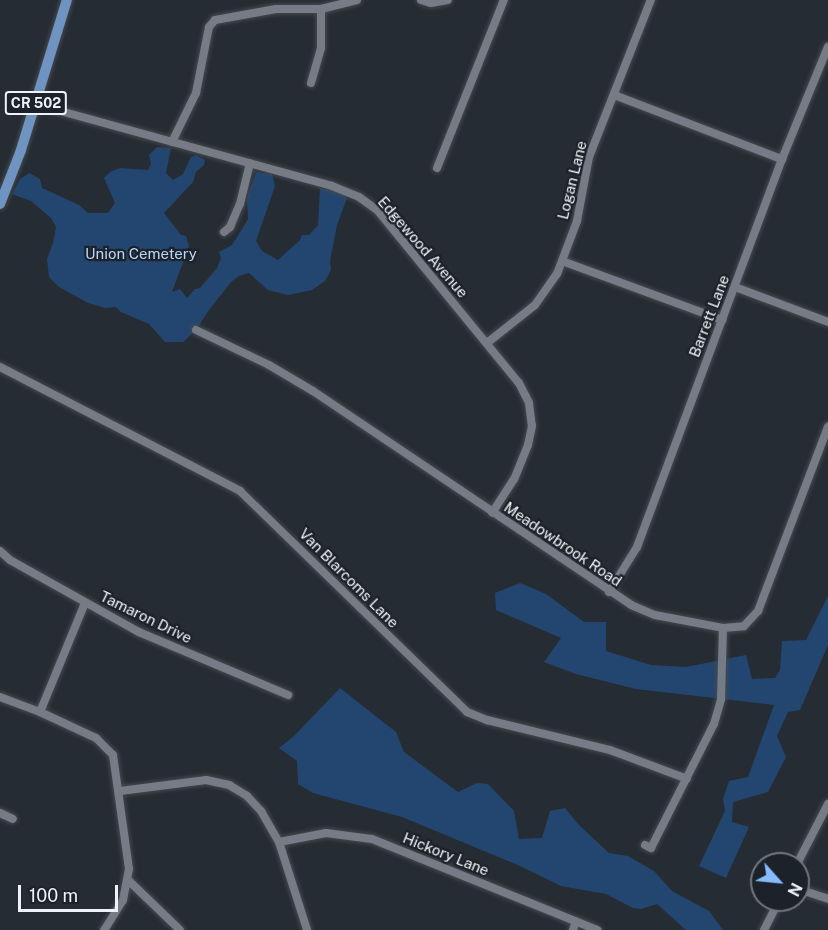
<!DOCTYPE html>
<html>
<head>
<meta charset="utf-8">
<style>
  body { margin:0 }
  #map { position:relative; width:828px; height:930px; overflow:hidden; background:#262c33; font-family:"Public Sans",sans-serif }
  div>[style] { position:absolute }
  .green>* { inset:0; background:#234670 }
  .roads { filter:drop-shadow(0 0 2px #454a50) drop-shadow(0 0 2px #454a50) }
  .minor>* { height:8px; margin:-4px; padding:0 4px; transform-origin:4px; border-radius:4px; background:#757c85 }
  .major>* { height:10px; margin:-5px; padding:0 5px; transform-origin:5px; border-radius:5px; background:#6f94c2 }
  span { translate:-50% -50%; white-space:nowrap; text-align:center; line-height:1.15; -webkit-text-stroke:4.5px #1c2229; paint-order:stroke }
  .shield-label span { padding:2px 4px; background:#1c2229; border:2px solid; border-radius:4px; -webkit-text-stroke-width:0 }
  .shield-label { font-size:14px; color:#eff3f8; font-weight:700 }
  .street-label { font-size:15px; color:#eff3f8 }
  .park-label { font-size:15px; color:#b8d6fb }
  .north { position:absolute; left:750px; top:852px; width:60px; height:60px; box-sizing:border-box; background:#1c2229; border:2px solid #70767c; border-radius:50%; rotate:117deg; font-size:16px; font-weight:700; line-height:24px; text-align:center; color:#eff3f8 }
  .north::after { content:''; display:block; margin:auto; width:21px; height:27px; background:#87bbfb; clip-path:polygon(50% 0,100% 100%,50% 72%,0 100%) }
  .scale { position:absolute; left:18px; top:885px; width:100px; height:27px; box-sizing:border-box; border:3px solid #eff3f8; border-top:0; padding-left:8px; font-size:18px; line-height:21px; white-space:nowrap; color:#eff3f8; -webkit-text-stroke:4px #1c2229; paint-order:stroke }
</style>
</head>
<body>
<div id="map">
  <div class="green">
    <div style="clip-path:polygon(157px 147px,171px 148px,166px 173px,173px 180px,183px 174px,191px 157px,196px 155px,205px 160px,204px 165px,196px 172px,193px 182px,164px 213px,181px 235px,186px 236px,189px 246px,172px 292px,180px 289px,187px 298px,195px 289px,200px 288px,217px 268px,221px 258px,219px 252px,232px 245px,248px 219px,247px 198px,256px 172px,272px 174px,275px 186px,256px 241px,262px 251px,278px 260px,300px 240px,302px 235px,309px 235px,318px 225px,320px 188px,340px 192px,347px 198px,337px 225px,330px 261px,331px 270px,325px 281px,312px 290px,288px 295px,268px 290px,249px 273px,239px 276px,231px 282px,209px 310px,196px 330px,183px 342px,165px 342px,149px 324px,121px 312px,116px 307px,105px 308px,88px 303px,59px 287px,49px 277px,47px 259px,53px 243px,56px 227px,51px 218px,31px 201px,12px 194px,20px 179px,29px 173px,40px 179px,42px 188px,79px 205px,88px 213px,108px 213px,115px 203px,104px 178px,110px 172px,120px 168px,148px 170px,151px 164px,149px 155px)"></div>
    <div style="clip-path:polygon(520px 583px,546px 594px,584px 622px,606px 622px,606px 651px,651px 665px,686px 667px,746px 655px,752px 679px,775px 678px,780px 670px,782px 641px,806px 640px,828px 596px,828px 645px,800px 710px,788px 712px,777px 736px,786px 757px,768px 792px,733px 802px,732px 822px,749px 827px,726px 878px,699px 866px,725px 811px,723px 799px,729px 781px,748px 777px,774px 705px,636px 689px,576px 674px,544px 662px,561px 638px,496px 610px,495px 593px)"></div>
    <div style="clip-path:polygon(340px 688px,396px 732px,404px 752px,458px 792px,477px 783px,488px 784px,514px 811px,519px 839px,542px 838px,550px 811px,565px 808px,579px 825px,609px 853px,628px 856px,654px 871px,672px 891px,709px 911px,723px 930px,686px 930px,657px 904px,641px 909px,633px 908px,606px 894px,561px 886px,518px 865px,402px 817px,313px 793px,298px 784px,297px 761px,279px 748px,294px 736px)"></div>
  </div>
  <div class="roads">
    <div class="minor">
      <div style="left:421px;top:0;width:10px;rotate:17deg"></div>
      <div style="left:431px;top:3px;width:17px;rotate:-10deg"></div>
      <div style="left:311px;top:83px;width:36px;rotate:-74deg"></div>
      <div style="left:321px;top:48px;width:39px;rotate:-90deg"></div>
      <div style="left:614px;top:95px;width:180px;rotate:20.9deg"></div>
      <div style="left:35px;top:104px;width:308px;rotate:15.4deg"></div>
      <div style="left:332px;top:186px;width:29px;rotate:22deg"></div>
      <div style="left:359px;top:197px;width:24px;rotate:36deg"></div>
      <div style="left:378px;top:211px;width:222px;rotate:50.7deg"></div>
      <div style="left:519px;top:383px;width:22px;rotate:63deg"></div>
      <div style="left:529px;top:403px;width:23px;rotate:83deg"></div>
      <div style="left:532px;top:426px;width:19px;rotate:102deg"></div>
      <div style="left:528px;top:445px;width:37px;rotate:112deg"></div>
      <div style="left:514px;top:479px;width:40px;rotate:122.9deg"></div>
      <div style="left:172px;top:142px;width:55px;rotate:-63.9deg"></div>
      <div style="left:196px;top:93px;width:67px;rotate:-78.9deg"></div>
      <div style="left:209px;top:27px;width:9px;rotate:-49deg"></div>
      <div style="left:215px;top:20px;width:62px;rotate:-10.2deg"></div>
      <div style="left:276px;top:9px;width:45px"></div>
      <div style="left:321px;top:9px;width:37px;rotate:-14deg"></div>
      <div style="left:437px;top:168px;width:181px;rotate:-68.3deg"></div>
      <div style="left:224px;top:232px;width:8px;rotate:-40deg"></div>
      <div style="left:230px;top:227px;width:25px;rotate:-67deg"></div>
      <div style="left:240px;top:204px;width:42px;rotate:-76.3deg"></div>
      <div style="left:562px;top:261px;width:171px;rotate:20.2deg"></div>
      <div style="left:735px;top:287px;width:99px;rotate:20.6deg"></div>
      <div style="left:196px;top:330px;width:81px;rotate:25.6deg"></div>
      <div style="left:269px;top:365px;width:51px;rotate:30.6deg"></div>
      <div style="left:313px;top:391px;width:383px;rotate:33.9deg"></div>
      <div style="left:631px;top:605px;width:26px;rotate:23deg"></div>
      <div style="left:655px;top:615px;width:69px;rotate:10.8deg"></div>
      <div style="left:723px;top:628px;width:21px;rotate:-5deg"></div>
      <div style="left:744px;top:626px;width:21px;rotate:-47deg"></div>
      <div style="left:758px;top:611px;width:197px;rotate:-69.2deg"></div>
      <div style="left:487px;top:343px;width:61px;rotate:-38.4deg"></div>
      <div style="left:535px;top:305px;width:38px;rotate:-55deg"></div>
      <div style="left:557px;top:274px;width:57px;rotate:-69.3deg"></div>
      <div style="left:577px;top:221px;width:65px;rotate:-79.4deg"></div>
      <div style="left:589px;top:157px;width:169px;rotate:-68.5deg"></div>
      <div style="left:0;top:367px;width:270px;rotate:27.3deg"></div>
      <div style="left:240px;top:491px;width:317px;rotate:44.2deg"></div>
      <div style="left:467px;top:712px;width:22px;rotate:22deg"></div>
      <div style="left:487px;top:720px;width:127px;rotate:13.7deg"></div>
      <div style="left:610px;top:750px;width:82px;rotate:20.6deg"></div>
      <div style="left:0;top:551px;width:13px;rotate:42deg"></div>
      <div style="left:10px;top:560px;width:148px;rotate:29.2deg"></div>
      <div style="left:139px;top:632px;width:162px;rotate:22.9deg"></div>
      <div style="left:609px;top:592px;width:53px;rotate:-58.1deg"></div>
      <div style="left:637px;top:547px;width:414px;rotate:-69.5deg"></div>
      <div style="left:782px;top:159px;width:121px;rotate:-67.7deg"></div>
      <div style="left:0;top:697px;width:43px;rotate:20.6deg"></div>
      <div style="left:40px;top:712px;width:62px;rotate:24.9deg"></div>
      <div style="left:96px;top:738px;width:24px;rotate:45deg"></div>
      <div style="left:113px;top:755px;width:115px;rotate:82deg"></div>
      <div style="left:129px;top:869px;width:32px;rotate:101deg"></div>
      <div style="left:123px;top:900px;width:36px;rotate:122deg"></div>
      <div style="left:40px;top:712px;width:118px;rotate:-67.6deg"></div>
      <div style="left:120px;top:791px;width:87px;rotate:-7.3deg"></div>
      <div style="left:206px;top:780px;width:24px;rotate:12deg"></div>
      <div style="left:229px;top:785px;width:21px;rotate:31deg"></div>
      <div style="left:247px;top:796px;width:21px;rotate:47deg"></div>
      <div style="left:261px;top:811px;width:36px;rotate:60deg"></div>
      <div style="left:279px;top:842px;width:92px;rotate:72.3deg"></div>
      <div style="left:0;top:813px;width:14px;rotate:25deg"></div>
      <div style="left:279px;top:842px;width:48px;rotate:-10.8deg"></div>
      <div style="left:326px;top:833px;width:46px;rotate:7.4deg"></div>
      <div style="left:372px;top:839px;width:243px;rotate:22deg"></div>
      <div style="left:645px;top:845px;width:7px;rotate:27deg"></div>
      <div style="left:651px;top:848px;width:139px;rotate:-63.1deg"></div>
      <div style="left:714px;top:724px;width:26px;rotate:-74deg"></div>
      <div style="left:721px;top:699px;width:71px;rotate:-88.4deg"></div>
      <div style="left:797px;top:864px;width:68px;rotate:-62.7deg"></div>
      <div style="left:128px;top:880px;width:72px;rotate:43.9deg"></div>
      <div style="left:798px;top:889px;width:32px;rotate:18deg"></div>
      <div style="left:573px;top:930px;width:9px;rotate:-72deg"></div>
      <div style="left:764px;top:930px;width:34px;rotate:-63deg"></div>
    </div>
    <div class="major">
      <div style="left:0;top:204px;width:58px;rotate:-68.7deg"></div>
      <div style="left:21px;top:150px;width:157px;rotate:-73deg"></div>
    </div>
  </div>
  <div class="shield-label">
    <span style="left:36px;top:103px">CR 502</span>
  </div>
  <div class="street-label">
    <span style="left:572px;top:180px;rotate:-76deg">Logan Lane</span>
    <span style="left:423px;top:247px;rotate:49deg">Edgewood Avenue</span>
    <span style="left:709px;top:316px;rotate:-69deg">Barrett Lane</span>
    <span style="left:563px;top:544px;rotate:34deg">Meadowbrook Road</span>
    <span style="left:349px;top:578px;rotate:45deg">Van Blarcoms Lane</span>
    <span style="left:146px;top:617px;rotate:26deg">Tamaron Drive</span>
    <span style="left:446px;top:854px;rotate:22deg">Hickory Lane</span>
  </div>
  <div class="park-label">
    <span style="left:141px;top:254px">Union Cemetery</span>
  </div>
  <div class="north">N</div>
  <div class="scale">100 m</div>
</div>
</body>
</html>
